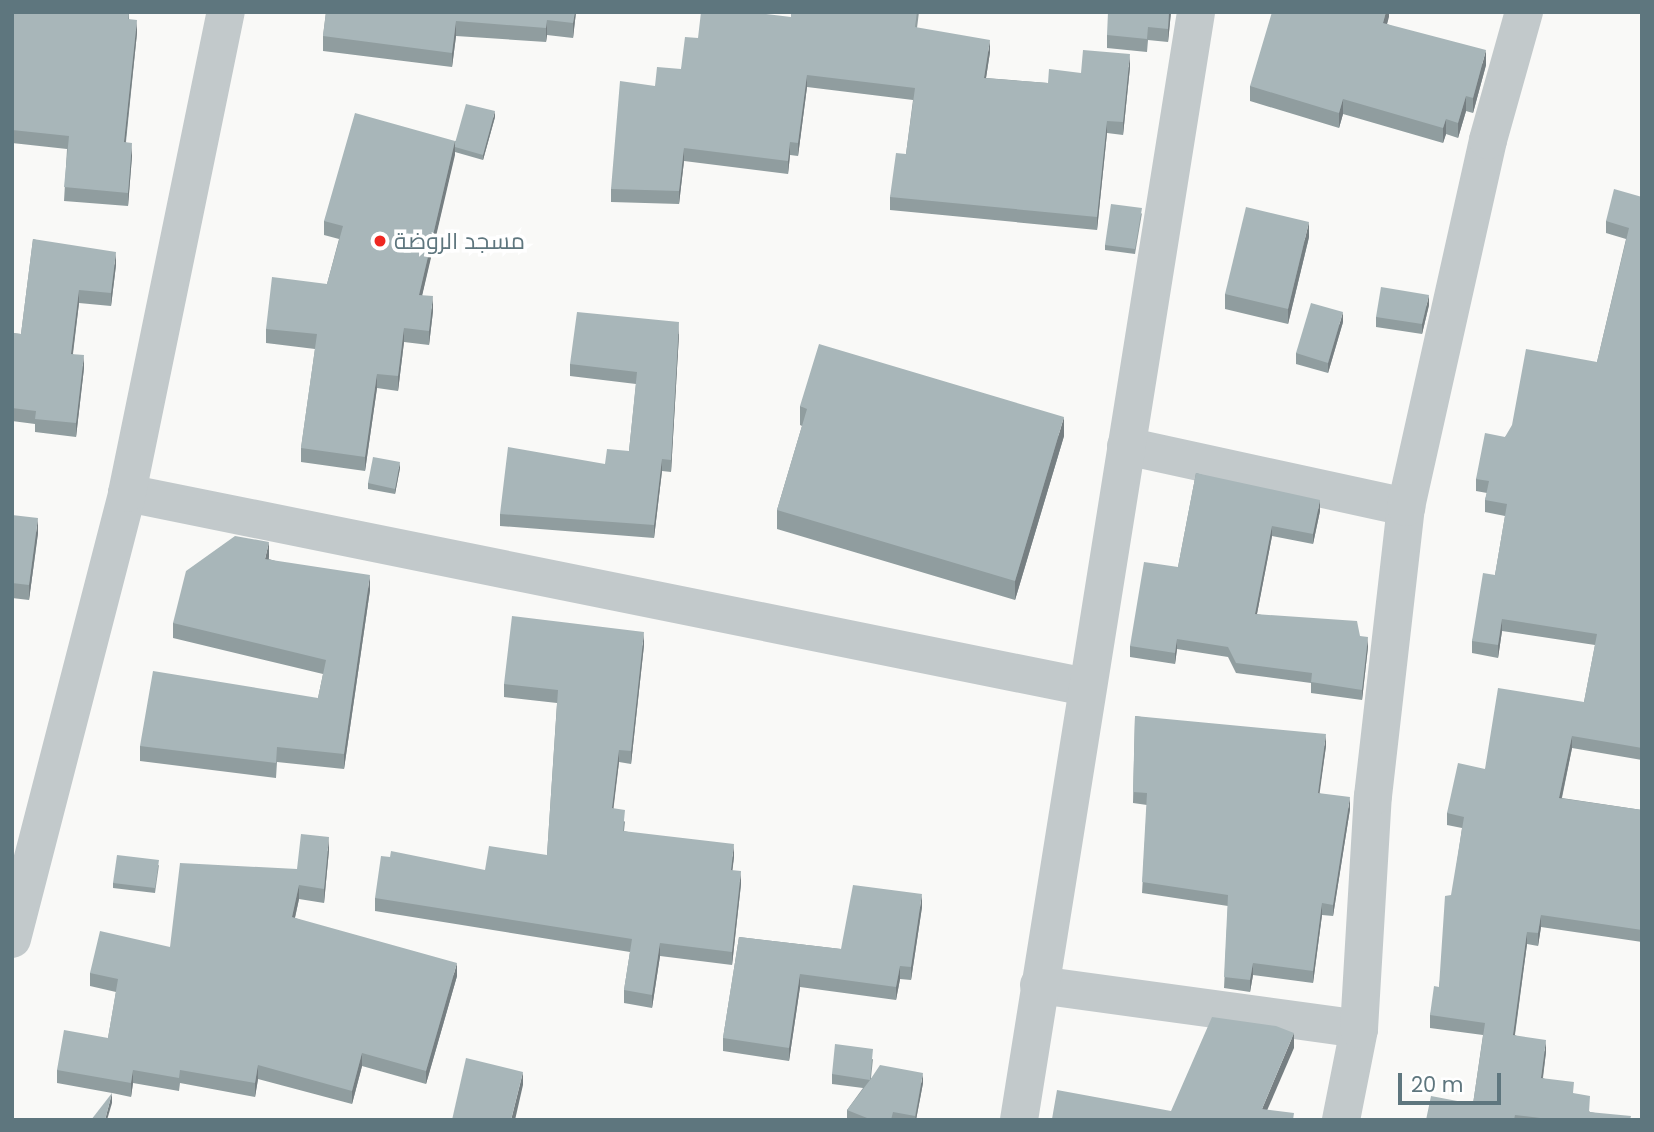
<!DOCTYPE html>
<html>
<head>
<meta charset="utf-8">
<style>
  body { margin:0 }
  #map { position:relative; width:1654px; height:1132px; overflow:hidden; background:#f9f9f7; font-family:Poppins,Cairo,sans-serif }
  div>[style] { position:absolute }
  .minor>* { height:38px; margin:-19px; padding:0 19px; transform-origin:19px; border-radius:19px; background:#c2c9cb }
  .wall>* { inset:0; background:#909d9f }
  .shaded-wall>* { inset:0; background:#767f82 }
  .building>* { inset:0; background:#a8b6b9 }
  .dots>* { width:19px; height:19px; translate:-50% -50%; box-sizing:border-box; border:4px solid #fff; border-radius:50% }
  span { translate:-50% -50%; white-space:nowrap; text-align:center; line-height:1.15; -webkit-text-stroke:7px #fff; paint-order:stroke }
  .poi-label { font-size:23px; color:#5e767e }
  .left { translate:0 -50%; text-align:left }
  .frame { position:absolute; inset:0; border:14px solid #5e767e; pointer-events:none }
  .scale { position:absolute; left:1398px; top:1073px; width:103px; height:32px; box-sizing:border-box; border:4px solid #5e767e; border-top:0; padding-left:9px; font-size:21px; line-height:24px; white-space:nowrap; color:#5e767e; -webkit-text-stroke:5px #fff; paint-order:stroke }
</style>
</head>
<body>
<div id="map">
  <div class="minor">
    <div style="left:1126px;top:446px;width:287px;rotate:12.3deg"></div>
    <div style="left:127px;top:493px;width:978px;rotate:11.44deg"></div>
    <div style="left:12px;top:939px;width:461px;rotate:-75.5deg"></div>
    <div style="left:127px;top:493px;width:491px;rotate:-78.4deg"></div>
    <div style="left:1039px;top:985px;width:323px;rotate:7.8deg"></div>
    <div style="left:1019px;top:1120px;width:1122px;rotate:-80.92deg"></div>
    <div style="left:1341px;top:1120px;width:93px;rotate:-78.8deg"></div>
    <div style="left:1359px;top:1029px;width:233px;rotate:-86.6deg"></div>
    <div style="left:1373px;top:796px;width:291px;rotate:-83.5deg"></div>
    <div style="left:1406px;top:507px;width:376px;rotate:-77.4deg"></div>
    <div style="left:1488px;top:140px;width:133px;rotate:-74.3deg"></div>
  </div>
  <div class="wall">
    <div style="clip-path:polygon(12px 12px,129px 12px,129px 19px,137px 33px,126px 142px,132px 156px,128px 206px,64px 201px,67px 149px,12px 143px)"></div>
    <div style="clip-path:polygon(326px 12px,576px 12px,573px 38px,547px 35px,546px 42px,456px 36px,452px 67px,323px 51px,323px 36px)"></div>
    <div style="clip-path:polygon(791px 12px,919px 12px,917px 28px,990px 52px,986px 78px,1048px 83px,1081px 73px,1130px 67px,1123px 135px,1107px 133px,1097px 230px,890px 210px,890px 197px,906px 154px,913px 100px,807px 87px,798px 156px,790px 155px,788px 174px,684px 161px,679px 204px,611px 202px,611px 189px,655px 86px,681px 69px,698px 38px,791px 17px)"></div>
    <div style="clip-path:polygon(1171px 12px,1168px 42px,1148px 40px,1147px 52px,1107px 48px,1107px 35px)"></div>
    <div style="clip-path:polygon(1389px 12px,1387px 24px,1486px 65px,1473px 113px,1466px 111px,1458px 138px,1446px 134px,1443px 143px,1343px 114px,1339px 128px,1250px 101px,1250px 86px)"></div>
    <div style="clip-path:polygon(495px 117px,483px 160px,455px 152px,422px 295px,433px 311px,429px 345px,404px 342px,398px 391px,377px 388px,365px 471px,301px 462px,301px 448px,315px 349px,266px 343px,266px 329px,327px 284px,339px 239px,324px 235px,324px 221px)"></div>
    <div style="clip-path:polygon(1642px 197px,1642px 760px,1572px 748px,1562px 798px,1642px 810px,1642px 942px,1541px 927px,1538px 946px,1527px 944px,1515px 1035px,1546px 1052px,1543px 1078px,1574px 1094px,1590px 1112px,1631px 1120px,1426px 1120px,1473px 1104px,1483px 1035px,1430px 1028px,1430px 1015px,1439px 987px,1462px 828px,1447px 825px,1447px 813px,1485px 769px,1584px 702px,1595px 645px,1502px 631px,1498px 658px,1472px 653px,1472px 641px,1495px 575px,1505px 516px,1485px 512px,1485px 500px,1487px 493px,1476px 491px,1476px 479px,1505px 437px,1597px 362px,1626px 239px,1606px 233px,1606px 221px)"></div>
    <div style="clip-path:polygon(1142px 213px,1135px 254px,1105px 250px,1105px 245px)"></div>
    <div style="clip-path:polygon(1309px 237px,1288px 324px,1225px 309px,1225px 294px)"></div>
    <div style="clip-path:polygon(33px 239px,116px 265px,111px 306px,79px 303px,73px 354px,84px 368px,76px 437px,35px 432px,35px 424px,12px 421px,12px 333px,21px 334px)"></div>
    <div style="clip-path:polygon(1429px 305px,1422px 334px,1376px 327px,1376px 317px)"></div>
    <div style="clip-path:polygon(1343px 322px,1328px 373px,1296px 364px,1296px 353px)"></div>
    <div style="clip-path:polygon(679px 334px,671px 472px,662px 471px,654px 538px,500px 526px,500px 514px,605px 464px,629px 451px,636px 384px,570px 376px,570px 364px)"></div>
    <div style="clip-path:polygon(800px 406px,1064px 436px,1015px 600px,777px 529px,777px 510px,802px 426px,800px 425px)"></div>
    <div style="clip-path:polygon(400px 468px,395px 494px,368px 489px,368px 483px)"></div>
    <div style="clip-path:polygon(1196px 473px,1320px 511px,1313px 544px,1272px 536px,1257px 614px,1360px 636px,1368px 647px,1362px 700px,1311px 693px,1311px 683px,1236px 673px,1228px 657px,1177px 649px,1175px 664px,1130px 657px,1130px 646px,1178px 567px)"></div>
    <div style="clip-path:polygon(12px 515px,38px 533px,29px 600px,12px 598px)"></div>
    <div style="clip-path:polygon(269px 557px,269px 559px,370px 590px,344px 769px,277px 762px,276px 778px,140px 761px,140px 746px,318px 698px,323px 674px,173px 638px,173px 623px)"></div>
    <div style="clip-path:polygon(644px 645px,631px 764px,619px 762px,613px 808px,625px 822px,624px 831px,734px 857px,732px 870px,741px 884px,732px 965px,660px 956px,652px 1008px,624px 1003px,624px 990px,630px 952px,375px 911px,375px 898px,547px 855px,557px 703px,504px 697px,504px 684px)"></div>
    <div style="clip-path:polygon(1135px 716px,1326px 746px,1319px 793px,1350px 809px,1333px 916px,1322px 915px,1313px 983px,1253px 975px,1250px 992px,1224px 988px,1228px 906px,1142px 893px,1147px 805px,1133px 803px)"></div>
    <div style="clip-path:polygon(329px 850px,324px 903px,299px 899px,295px 918px,457px 976px,426px 1084px,362px 1066px,352px 1104px,258px 1079px,255px 1097px,180px 1083px,179px 1091px,133px 1083px,131px 1097px,112px 1093px,112px 1103px,112px 1093px,57px 1083px,57px 1070px,108px 1038px,116px 992px,90px 986px,90px 973px,170px 947px)"></div>
    <div style="clip-path:polygon(159px 865px,155px 893px,113px 888px,113px 883px)"></div>
    <div style="clip-path:polygon(922px 907px,911px 980px,900px 979px,896px 1000px,800px 987px,789px 1061px,723px 1051px,723px 1038px,739px 937px,841px 949px)"></div>
    <div style="clip-path:polygon(873px 1059px,871px 1078px,923px 1083px,916px 1120px,847px 1120px,847px 1110px,863px 1088px,832px 1084px,832px 1074px)"></div>
  </div>
  <div class="shaded-wall">
    <div style="clip-path:polygon(575px 12px,576px 12px,573px 38px,573px 23px)"></div>
    <div style="clip-path:polygon(1169px 12px,1171px 12px,1168px 42px,1168px 29px)"></div>
    <div style="clip-path:polygon(1386px 12px,1389px 12px,1389px 17px,1383px 38px,1383px 23px)"></div>
    <div style="clip-path:polygon(137px 20px,137px 33px,124px 156px,124px 142px)"></div>
    <div style="clip-path:polygon(547px 20px,547px 35px,546px 42px,546px 28px)"></div>
    <div style="clip-path:polygon(456px 21px,456px 36px,452px 67px,452px 53px)"></div>
    <div style="clip-path:polygon(990px 40px,990px 52px,984px 91px,984px 78px)"></div>
    <div style="clip-path:polygon(1486px 50px,1486px 65px,1473px 113px,1473px 98px)"></div>
    <div style="clip-path:polygon(1130px 54px,1130px 67px,1123px 135px,1123px 122px)"></div>
    <div style="clip-path:polygon(807px 75px,807px 87px,798px 156px,798px 143px)"></div>
    <div style="clip-path:polygon(1466px 96px,1466px 111px,1458px 138px,1458px 123px)"></div>
    <div style="clip-path:polygon(1343px 99px,1343px 114px,1339px 128px,1339px 113px)"></div>
    <div style="clip-path:polygon(495px 111px,495px 117px,483px 160px,483px 155px)"></div>
    <div style="clip-path:polygon(1446px 119px,1446px 134px,1443px 143px,1443px 128px)"></div>
    <div style="clip-path:polygon(1107px 121px,1107px 133px,1097px 230px,1097px 217px)"></div>
    <div style="clip-path:polygon(455px 141px,455px 155px,419px 309px,419px 295px)"></div>
    <div style="clip-path:polygon(790px 142px,790px 155px,788px 174px,788px 161px)"></div>
    <div style="clip-path:polygon(132px 143px,132px 156px,128px 206px,128px 193px)"></div>
    <div style="clip-path:polygon(684px 148px,684px 161px,679px 204px,679px 191px)"></div>
    <div style="clip-path:polygon(1309px 222px,1309px 237px,1288px 324px,1288px 309px)"></div>
    <div style="clip-path:polygon(116px 252px,116px 265px,111px 306px,111px 293px)"></div>
    <div style="clip-path:polygon(79px 290px,79px 303px,71px 367px,71px 354px)"></div>
    <div style="clip-path:polygon(1429px 295px,1429px 305px,1422px 334px,1422px 324px)"></div>
    <div style="clip-path:polygon(433px 296px,433px 311px,429px 345px,429px 331px)"></div>
    <div style="clip-path:polygon(1343px 312px,1343px 322px,1328px 373px,1328px 363px)"></div>
    <div style="clip-path:polygon(679px 322px,679px 334px,671px 472px,671px 460px)"></div>
    <div style="clip-path:polygon(404px 328px,404px 342px,398px 391px,398px 376px)"></div>
    <div style="clip-path:polygon(84px 355px,84px 368px,76px 437px,76px 423px)"></div>
    <div style="clip-path:polygon(377px 374px,377px 388px,365px 471px,365px 457px)"></div>
    <div style="clip-path:polygon(1064px 417px,1064px 436px,1015px 600px,1015px 581px)"></div>
    <div style="clip-path:polygon(662px 459px,662px 471px,654px 538px,654px 525px)"></div>
    <div style="clip-path:polygon(400px 462px,400px 468px,395px 494px,395px 489px)"></div>
    <div style="clip-path:polygon(1320px 500px,1320px 511px,1313px 544px,1313px 534px)"></div>
    <div style="clip-path:polygon(38px 518px,38px 533px,29px 600px,29px 585px)"></div>
    <div style="clip-path:polygon(1272px 526px,1272px 536px,1255px 624px,1255px 614px)"></div>
    <div style="clip-path:polygon(269px 542px,269px 557px,265px 573px,265px 559px)"></div>
    <div style="clip-path:polygon(370px 575px,370px 590px,344px 769px,344px 754px)"></div>
    <div style="clip-path:polygon(1502px 619px,1502px 631px,1498px 658px,1498px 645px)"></div>
    <div style="clip-path:polygon(644px 632px,644px 645px,631px 764px,631px 751px)"></div>
    <div style="clip-path:polygon(1368px 637px,1368px 647px,1362px 700px,1362px 690px)"></div>
    <div style="clip-path:polygon(1177px 639px,1177px 649px,1175px 664px,1175px 653px)"></div>
    <div style="clip-path:polygon(1326px 734px,1326px 746px,1318px 805px,1318px 793px)"></div>
    <div style="clip-path:polygon(1572px 736px,1572px 748px,1559px 810px,1559px 798px)"></div>
    <div style="clip-path:polygon(619px 750px,619px 762px,612px 821px,612px 808px)"></div>
    <div style="clip-path:polygon(1350px 797px,1350px 809px,1333px 916px,1333px 905px)"></div>
    <div style="clip-path:polygon(329px 837px,329px 850px,324px 903px,324px 889px)"></div>
    <div style="clip-path:polygon(734px 844px,734px 857px,731px 883px,731px 870px)"></div>
    <div style="clip-path:polygon(741px 871px,741px 884px,732px 965px,732px 952px)"></div>
    <div style="clip-path:polygon(299px 885px,299px 899px,292px 930px,292px 917px)"></div>
    <div style="clip-path:polygon(922px 894px,922px 907px,911px 980px,911px 967px)"></div>
    <div style="clip-path:polygon(1322px 903px,1322px 915px,1313px 983px,1313px 971px)"></div>
    <div style="clip-path:polygon(1541px 915px,1541px 927px,1538px 946px,1538px 933px)"></div>
    <div style="clip-path:polygon(1527px 932px,1527px 944px,1513px 1047px,1513px 1035px)"></div>
    <div style="clip-path:polygon(660px 943px,660px 956px,652px 1008px,652px 995px)"></div>
    <div style="clip-path:polygon(457px 963px,457px 976px,426px 1084px,426px 1071px)"></div>
    <div style="clip-path:polygon(1253px 963px,1253px 975px,1250px 992px,1250px 980px)"></div>
    <div style="clip-path:polygon(900px 966px,900px 979px,896px 1000px,896px 987px)"></div>
    <div style="clip-path:polygon(800px 974px,800px 987px,789px 1061px,789px 1048px)"></div>
    <div style="clip-path:polygon(1294px 1033px,1294px 1048px,1263px 1120px,1262px 1109px)"></div>
    <div style="clip-path:polygon(1546px 1040px,1546px 1052px,1541px 1090px,1541px 1078px)"></div>
    <div style="clip-path:polygon(362px 1053px,362px 1066px,352px 1104px,352px 1091px)"></div>
    <div style="clip-path:polygon(258px 1065px,258px 1079px,255px 1097px,255px 1083px)"></div>
    <div style="clip-path:polygon(133px 1070px,133px 1083px,131px 1097px,131px 1083px)"></div>
    <div style="clip-path:polygon(523px 1072px,523px 1085px,515px 1120px,511px 1120px)"></div>
    <div style="clip-path:polygon(923px 1073px,923px 1083px,916px 1120px,915px 1120px)"></div>
    <div style="clip-path:polygon(112px 1093px,112px 1103px,107px 1120px,105px 1120px)"></div>
  </div>
  <div class="building">
    <div style="clip-path:polygon(12px 12px,129px 12px,128px 19px,137px 20px,124px 142px,132px 143px,128px 193px,64px 187px,69px 136px,12px 130px)"></div>
    <div style="clip-path:polygon(326px 12px,575px 12px,573px 23px,547px 20px,546px 28px,456px 21px,452px 53px,323px 36px)"></div>
    <div style="clip-path:polygon(701px 12px,749px 12px,791px 17px,791px 12px,917px 12px,915px 27px,990px 40px,984px 78px,1048px 83px,1049px 69px,1081px 73px,1083px 50px,1130px 54px,1123px 122px,1107px 121px,1097px 217px,890px 197px,896px 153px,906px 154px,915px 88px,807px 75px,798px 143px,790px 142px,788px 161px,684px 148px,679px 191px,611px 189px,620px 81px,655px 86px,657px 67px,681px 69px,685px 37px,698px 38px)"></div>
    <div style="clip-path:polygon(1108px 12px,1169px 12px,1168px 29px,1148px 27px,1147px 39px,1107px 35px)"></div>
    <div style="clip-path:polygon(1272px 12px,1386px 12px,1383px 23px,1486px 50px,1473px 98px,1466px 96px,1458px 123px,1446px 119px,1443px 128px,1343px 99px,1339px 113px,1250px 86px)"></div>
    <div style="clip-path:polygon(466px 104px,495px 111px,483px 155px,455px 147px,455px 143px)"></div>
    <div style="clip-path:polygon(355px 113px,455px 141px,419px 295px,433px 296px,429px 331px,404px 328px,398px 376px,377px 374px,365px 457px,301px 448px,317px 334px,266px 329px,272px 277px,327px 284px,343px 226px,324px 221px)"></div>
    <div style="clip-path:polygon(1614px 189px,1642px 197px,1642px 748px,1572px 736px,1559px 798px,1642px 810px,1642px 930px,1541px 915px,1538px 933px,1527px 932px,1513px 1035px,1546px 1040px,1541px 1078px,1574px 1082px,1573px 1093px,1590px 1096px,1589px 1112px,1631px 1116px,1630px 1120px,1556px 1120px,1515px 1115px,1514px 1120px,1426px 1120px,1431px 1096px,1473px 1104px,1485px 1023px,1430px 1015px,1434px 986px,1439px 987px,1445px 896px,1451px 895px,1464px 817px,1447px 813px,1458px 763px,1485px 769px,1498px 688px,1584px 702px,1597px 634px,1502px 619px,1498px 645px,1472px 641px,1483px 573px,1495px 575px,1507px 504px,1485px 500px,1489px 481px,1476px 479px,1485px 433px,1505px 437px,1512px 425px,1526px 349px,1597px 362px,1629px 228px,1606px 221px)"></div>
    <div style="clip-path:polygon(1111px 204px,1142px 208px,1135px 249px,1105px 245px)"></div>
    <div style="clip-path:polygon(1246px 207px,1309px 222px,1288px 309px,1225px 294px)"></div>
    <div style="clip-path:polygon(33px 239px,116px 252px,111px 293px,79px 290px,71px 354px,84px 355px,76px 423px,35px 419px,36px 411px,12px 408px,12px 333px,21px 334px)"></div>
    <div style="clip-path:polygon(1381px 287px,1429px 295px,1422px 324px,1376px 317px)"></div>
    <div style="clip-path:polygon(1311px 303px,1343px 312px,1328px 363px,1296px 353px)"></div>
    <div style="clip-path:polygon(577px 312px,679px 322px,671px 460px,662px 459px,654px 525px,500px 514px,508px 447px,605px 464px,607px 449px,629px 451px,637px 372px,570px 364px)"></div>
    <div style="clip-path:polygon(819px 344px,1064px 417px,1015px 581px,777px 510px,807px 409px,800px 406px)"></div>
    <div style="clip-path:polygon(373px 457px,400px 462px,395px 489px,368px 483px)"></div>
    <div style="clip-path:polygon(1196px 473px,1320px 500px,1313px 534px,1272px 526px,1255px 614px,1357px 621px,1360px 636px,1368px 637px,1362px 690px,1311px 682px,1312px 673px,1236px 663px,1228px 647px,1177px 639px,1175px 653px,1130px 646px,1144px 562px,1178px 567px)"></div>
    <div style="clip-path:polygon(12px 515px,38px 518px,29px 585px,12px 583px)"></div>
    <div style="clip-path:polygon(235px 536px,269px 542px,265px 559px,370px 575px,344px 754px,277px 747px,276px 763px,140px 746px,153px 671px,318px 698px,326px 660px,173px 623px,186px 571px)"></div>
    <div style="clip-path:polygon(512px 616px,644px 632px,631px 751px,619px 750px,612px 808px,625px 810px,623px 831px,734px 844px,731px 870px,741px 871px,732px 952px,660px 943px,652px 995px,624px 990px,632px 939px,375px 898px,381px 856px,390px 857px,391px 851px,485px 870px,489px 846px,547px 855px,558px 690px,504px 684px)"></div>
    <div style="clip-path:polygon(1135px 716px,1326px 734px,1318px 793px,1350px 797px,1333px 905px,1322px 903px,1313px 971px,1253px 963px,1250px 980px,1224px 977px,1228px 895px,1142px 882px,1147px 793px,1133px 792px)"></div>
    <div style="clip-path:polygon(301px 834px,329px 837px,324px 889px,299px 885px,292px 917px,457px 963px,426px 1071px,362px 1053px,352px 1091px,258px 1065px,255px 1083px,180px 1070px,179px 1078px,133px 1070px,131px 1083px,57px 1070px,64px 1030px,108px 1038px,118px 979px,90px 973px,100px 931px,170px 947px,180px 863px,297px 869px)"></div>
    <div style="clip-path:polygon(117px 855px,159px 860px,155px 888px,113px 883px)"></div>
    <div style="clip-path:polygon(853px 885px,922px 894px,911px 967px,900px 966px,896px 987px,800px 974px,789px 1048px,723px 1038px,739px 937px,841px 949px)"></div>
    <div style="clip-path:polygon(1212px 1017px,1276px 1026px,1294px 1033px,1262px 1109px,1294px 1113px,1293px 1120px,1052px 1119px,1057px 1090px,1171px 1111px)"></div>
    <div style="clip-path:polygon(835px 1044px,873px 1049px,870px 1080px,880px 1065px,923px 1073px,915px 1116px,893px 1112px,891px 1120px,872px 1120px,847px 1110px,870px 1080px,832px 1074px)"></div>
    <div style="clip-path:polygon(466px 1058px,523px 1072px,511px 1120px,452px 1120px)"></div>
    <div style="clip-path:polygon(112px 1093px,105px 1120px,91px 1120px)"></div>
  </div>
  <div class="dots">
    <div style="left:380px;top:241px;background:#ef2721"></div>
  </div>
  <div class="poi-label">
    <span class="left" style="left:394px;top:241px">مسجد الروضة</span>
  </div>
  <div class="frame"></div>
  <div class="scale">20 m</div>
</div>
</body>
</html>
